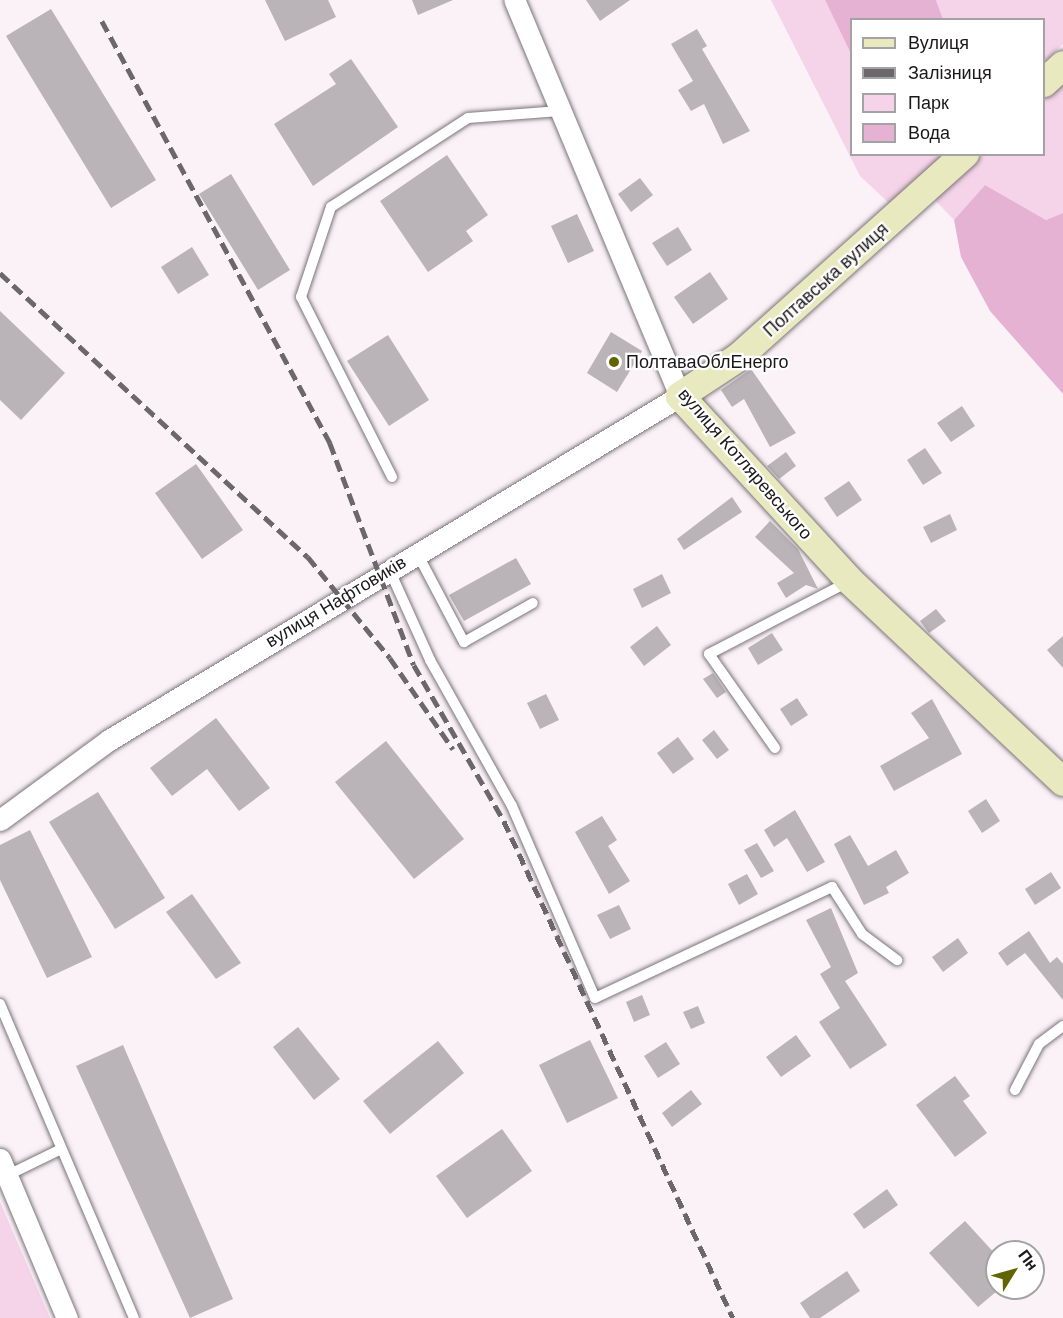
<!DOCTYPE html>
<html>
<head>
<meta charset="utf-8">
<style>
  body { margin:0 }
  #map { position:relative; width:1063px; height:1318px; overflow:hidden; background:#faf2f7; font-family:Helvetica,sans-serif }
  div>[style] { position:absolute }
  .green>* { inset:0; background:#f5d3e9 }
  .water>* { inset:0; background:#e5b2d4 }
  .building>* { inset:0; background:#bab3b7 }
  .roads { filter:drop-shadow(0 0 2px #7b7479) drop-shadow(0 0 2px #7b7479) }
  .lane>* { height:10px; margin:-5px; padding:0 5px; transform-origin:5px; border-radius:5px; background:#fff }
  .street>* { height:21px; margin:-10.5px; padding:0 10.5px; transform-origin:10.5px; border-radius:10.5px; background:#fff }
  .secondary>* { height:28px; margin:-14px; padding:0 14px; transform-origin:14px; border-radius:14px; background:#e8e9be }
  .rail>* { height:4.5px; margin-top:-2.25px; transform-origin:0; background:repeating-linear-gradient(90deg,#6c676a 0 12px,transparent 0 18px) }
  .dots>* { width:16px; height:16px; translate:-50% -50%; box-sizing:border-box; border:3px solid #fff; border-radius:50% }
  span { translate:-50% -50%; white-space:nowrap; text-align:center; line-height:1.15; -webkit-text-stroke:4.5px #fff; paint-order:stroke }
  .street-label { font-size:18px; color:#1b181a }
  .poi-label { font-size:18px; color:#1b181a }
  .left { translate:0 -50%; text-align:left }
  .legend { position:absolute; left:850px; top:18px; width:195px; height:138px; box-sizing:border-box; background:#fff; border:2px solid #a4a3a3; margin:0; padding:8px 10px; list-style:none; font-size:18px; color:#1b181a }
  .legend li { display:flex; align-items:center; gap:12px; height:30px }
  .legend b { width:30px; border:2px solid #a4a3a3 }
  .north { position:absolute; left:985px; top:1240px; width:60px; height:60px; box-sizing:border-box; background:#fff; border:2px solid #a4a3a3; border-radius:50%; rotate:53deg; font-size:16px; font-weight:700; line-height:24px; text-align:center; color:#1b181a }
  .north::after { content:''; display:block; margin:auto; width:21px; height:27px; background:#626400; clip-path:polygon(50% 0,100% 100%,50% 72%,0 100%) }
</style>
</head>
<body>
<div id="map">
  <div class="green">
    <div style="clip-path:polygon(771px 0,825px 0,851px 54px,852px 154px,945px 155px,891px 205px,860px 176px)"></div>
    <div style="clip-path:polygon(936px 0,1063px 0,1063px 44px,1044px 62px,1044px 20px,943px 19px)"></div>
    <div style="clip-path:polygon(1063px 81px,1063px 213px,1046px 220px,985px 185px,954px 220px,934px 199px,983px 155px,1044px 154px,1044px 99px)"></div>
    <div style="clip-path:polygon(0 1202px,50px 1318px,0 1318px)"></div>
  </div>
  <div class="water">
    <div style="clip-path:polygon(825px 0,936px 0,943px 19px,852px 20px,851px 54px)"></div>
    <div style="clip-path:polygon(985px 185px,1046px 220px,1063px 213px,1063px 394px,990px 311px,961px 257px,954px 220px)"></div>
  </div>
  <div class="building">
    <div style="clip-path:polygon(265px 0,328px 0,336px 17px,285px 41px)"></div>
    <div style="clip-path:polygon(412px 0,453px 0,418px 15px)"></div>
    <div style="clip-path:polygon(586px 0,630px 0,600px 21px)"></div>
    <div style="clip-path:polygon(51px 9px,156px 180px,111px 208px,6px 36px)"></div>
    <div style="clip-path:polygon(697px 29px,707px 46px,702px 49px,750px 131px,723px 144px,704px 104px,691px 111px,678px 90px,693px 81px,671px 44px)"></div>
    <div style="clip-path:polygon(351px 59px,398px 127px,313px 186px,274px 124px,336px 84px,329px 74px)"></div>
    <div style="clip-path:polygon(447px 155px,488px 215px,466px 231px,473px 241px,428px 272px,380px 201px)"></div>
    <div style="clip-path:polygon(231px 174px,290px 270px,258px 290px,199px 194px)"></div>
    <div style="clip-path:polygon(640px 178px,653px 195px,631px 212px,618px 194px)"></div>
    <div style="clip-path:polygon(577px 214px,594px 251px,568px 263px,551px 226px)"></div>
    <div style="clip-path:polygon(678px 227px,692px 250px,667px 266px,652px 243px)"></div>
    <div style="clip-path:polygon(192px 247px,209px 275px,178px 294px,161px 267px)"></div>
    <div style="clip-path:polygon(710px 272px,728px 299px,693px 324px,674px 297px)"></div>
    <div style="clip-path:polygon(0 311px,65px 373px,21px 420px,0 400px)"></div>
    <div style="clip-path:polygon(611px 332px,642px 351px,617px 392px,587px 373px)"></div>
    <div style="clip-path:polygon(388px 335px,429px 400px,389px 426px,347px 361px)"></div>
    <div style="clip-path:polygon(751px 369px,796px 433px,770px 447px,744px 399px,732px 407px,721px 390px)"></div>
    <div style="clip-path:polygon(962px 406px,975px 426px,951px 442px,937px 423px)"></div>
    <div style="clip-path:polygon(925px 448px,942px 473px,923px 485px,907px 460px)"></div>
    <div style="clip-path:polygon(786px 452px,796px 466px,779px 479px,767px 466px)"></div>
    <div style="clip-path:polygon(196px 464px,243px 530px,202px 559px,155px 493px)"></div>
    <div style="clip-path:polygon(849px 481px,862px 500px,837px 517px,824px 498px)"></div>
    <div style="clip-path:polygon(732px 497px,742px 512px,684px 550px,677px 539px)"></div>
    <div style="clip-path:polygon(950px 514px,957px 530px,931px 543px,923px 527px)"></div>
    <div style="clip-path:polygon(770px 521px,798px 549px,818px 589px,806px 585px,786px 598px,777px 583px,794px 573px,755px 537px)"></div>
    <div style="clip-path:polygon(516px 558px,531px 584px,464px 621px,449px 595px)"></div>
    <div style="clip-path:polygon(662px 574px,671px 593px,642px 608px,633px 589px)"></div>
    <div style="clip-path:polygon(936px 609px,946px 621px,929px 633px,920px 621px)"></div>
    <div style="clip-path:polygon(657px 626px,671px 645px,644px 666px,630px 647px)"></div>
    <div style="clip-path:polygon(772px 633px,783px 650px,758px 665px,748px 648px)"></div>
    <div style="clip-path:polygon(1063px 636px,1063px 668px,1047px 650px)"></div>
    <div style="clip-path:polygon(713px 673px,726px 692px,717px 698px,703px 679px)"></div>
    <div style="clip-path:polygon(546px 694px,559px 720px,540px 729px,527px 703px)"></div>
    <div style="clip-path:polygon(797px 698px,808px 715px,791px 726px,780px 709px)"></div>
    <div style="clip-path:polygon(932px 699px,962px 754px,894px 791px,880px 766px,929px 738px,911px 713px)"></div>
    <div style="clip-path:polygon(216px 718px,270px 788px,239px 811px,207px 769px,172px 796px,150px 768px)"></div>
    <div style="clip-path:polygon(714px 730px,729px 750px,717px 759px,702px 740px)"></div>
    <div style="clip-path:polygon(678px 737px,694px 759px,673px 774px,657px 753px)"></div>
    <div style="clip-path:polygon(386px 741px,464px 839px,414px 879px,335px 782px)"></div>
    <div style="clip-path:polygon(98px 792px,165px 898px,115px 929px,49px 822px)"></div>
    <div style="clip-path:polygon(986px 799px,1000px 821px,982px 833px,968px 811px)"></div>
    <div style="clip-path:polygon(795px 810px,825px 862px,807px 872px,787px 838px,774px 847px,764px 830px)"></div>
    <div style="clip-path:polygon(602px 816px,617px 840px,608px 846px,630px 881px,609px 894px,575px 832px)"></div>
    <div style="clip-path:polygon(30px 830px,92px 957px,47px 978px,0 880px,0 845px)"></div>
    <div style="clip-path:polygon(850px 835px,868px 866px,896px 850px,909px 873px,886px 887px,889px 893px,864px 905px,834px 844px)"></div>
    <div style="clip-path:polygon(757px 843px,774px 871px,761px 878px,744px 850px)"></div>
    <div style="clip-path:polygon(1051px 872px,1061px 888px,1035px 905px,1025px 889px)"></div>
    <div style="clip-path:polygon(747px 874px,758px 894px,739px 905px,728px 884px)"></div>
    <div style="clip-path:polygon(192px 894px,241px 963px,216px 979px,166px 912px)"></div>
    <div style="clip-path:polygon(619px 905px,631px 929px,610px 939px,597px 915px)"></div>
    <div style="clip-path:polygon(831px 908px,858px 973px,845px 981px,887px 1045px,850px 1069px,819px 1022px,840px 1008px,820px 974px,831px 967px,806px 920px)"></div>
    <div style="clip-path:polygon(1029px 931px,1050px 963px,1057px 957px,1063px 964px,1063px 1000px,1025px 953px,1007px 966px,998px 953px)"></div>
    <div style="clip-path:polygon(958px 938px,968px 953px,943px 972px,932px 957px)"></div>
    <div style="clip-path:polygon(642px 995px,650px 1015px,634px 1022px,626px 1002px)"></div>
    <div style="clip-path:polygon(698px 1006px,705px 1023px,691px 1029px,683px 1012px)"></div>
    <div style="clip-path:polygon(298px 1027px,340px 1079px,314px 1100px,273px 1047px)"></div>
    <div style="clip-path:polygon(796px 1035px,811px 1056px,781px 1077px,766px 1057px)"></div>
    <div style="clip-path:polygon(590px 1040px,618px 1098px,567px 1123px,539px 1065px)"></div>
    <div style="clip-path:polygon(438px 1041px,464px 1073px,390px 1134px,363px 1101px)"></div>
    <div style="clip-path:polygon(666px 1042px,680px 1064px,658px 1078px,644px 1056px)"></div>
    <div style="clip-path:polygon(123px 1045px,233px 1299px,190px 1318px,76px 1066px)"></div>
    <div style="clip-path:polygon(955px 1076px,970px 1096px,963px 1101px,987px 1133px,955px 1157px,916px 1105px)"></div>
    <div style="clip-path:polygon(691px 1090px,702px 1104px,672px 1127px,662px 1113px)"></div>
    <div style="clip-path:polygon(502px 1129px,532px 1171px,467px 1218px,436px 1176px)"></div>
    <div style="clip-path:polygon(887px 1189px,898px 1205px,864px 1229px,853px 1214px)"></div>
    <div style="clip-path:polygon(965px 1221px,997px 1256px,997px 1291px,978px 1307px,929px 1253px)"></div>
    <div style="clip-path:polygon(847px 1271px,860px 1291px,820px 1318px,810px 1318px,800px 1303px)"></div>
  </div>
  <div class="roads">
    <div class="lane">
      <div style="left:392px;top:477px;width:202px;rotate:-116.8deg"></div>
      <div style="left:301px;top:297px;width:95px;rotate:-71.6deg"></div>
      <div style="left:331px;top:207px;width:163px;rotate:-33deg"></div>
      <div style="left:468px;top:118px;width:92px;rotate:-4.4deg"></div>
      <div style="left:417px;top:553px;width:101px;rotate:62.2deg"></div>
      <div style="left:464px;top:642px;width:79px;rotate:-29.5deg"></div>
      <div style="left:389px;top:569px;width:100px;rotate:65.7deg"></div>
      <div style="left:430px;top:660px;width:167px;rotate:60.7deg"></div>
      <div style="left:512px;top:806px;width:209px;rotate:66.6deg"></div>
      <div style="left:595px;top:998px;width:262px;rotate:-25.1deg"></div>
      <div style="left:832px;top:887px;width:56px;rotate:57.4deg"></div>
      <div style="left:862px;top:934px;width:44px;rotate:36.6deg"></div>
      <div style="left:775px;top:748px;width:115px;rotate:-125.1deg"></div>
      <div style="left:709px;top:654px;width:159px;rotate:-27.4deg"></div>
      <div style="left:0;top:1004px;width:341px;rotate:66.9deg"></div>
      <div style="left:1015px;top:1090px;width:52px;rotate:-62.4deg"></div>
      <div style="left:1039px;top:1044px;width:30px;rotate:-37deg"></div>
      <div style="left:6px;top:1176px;width:61px;rotate:-26.1deg"></div>
    </div>
    <div class="street">
      <div style="left:0;top:820px;width:135px;rotate:-36.3deg"></div>
      <div style="left:109px;top:740px;width:667px;rotate:-31.07deg"></div>
      <div style="left:680px;top:396px;width:429px;rotate:-112.7deg"></div>
      <div style="left:0;top:1159px;width:173px;rotate:67.2deg"></div>
    </div>
    <div class="secondary">
      <div style="left:1044px;top:83px;width:26px;rotate:-43deg"></div>
      <div style="left:965px;top:154px;width:304px;rotate:138.1deg"></div>
      <div style="left:739px;top:357px;width:71px;rotate:146.5deg"></div>
      <div style="left:680px;top:396px;width:251px;rotate:47.4deg"></div>
      <div style="left:850px;top:581px;width:293px;rotate:43.3deg"></div>
    </div>
  </div>
  <div class="rail">
    <div style="left:102px;top:21px;width:480px;rotate:61.6deg"></div>
    <div style="left:330px;top:443px;width:237px;rotate:69.3deg"></div>
    <div style="left:414px;top:665px;width:180px;rotate:60deg"></div>
    <div style="left:504px;top:821px;width:547px;rotate:65.26deg"></div>
    <div style="left:0;top:273px;width:419px;rotate:42.7deg"></div>
    <div style="left:308px;top:557px;width:130px;rotate:50.9deg"></div>
    <div style="left:390px;top:658px;width:111px;rotate:55.3deg"></div>
  </div>
  <div class="dots">
    <div style="left:614px;top:362px;background:#626400"></div>
  </div>
  <div class="street-label">
    <span style="left:826px;top:280px;rotate:-42deg">Полтавська вулиця</span>
    <span style="left:745px;top:464px;rotate:49deg">вулиця Котляревського</span>
    <span style="left:336px;top:602px;rotate:-31deg">вулиця Нафтовиків</span>
  </div>
  <div class="poi-label">
    <span class="left" style="left:626px;top:362px">ПолтаваОблЕнерго</span>
  </div>
  <ul class="legend">
  <li><b style="height:8px;background:#e8e9be"></b>Вулиця</li>
  <li><b style="height:8px;background:#6c676a"></b>Залізниця</li>
  <li><b style="height:16px;background:#f5d3e9"></b>Парк</li>
  <li><b style="height:16px;background:#e5b2d4"></b>Вода</li>
  </ul>
  <div class="north">Пн</div>
</div>
</body>
</html>
